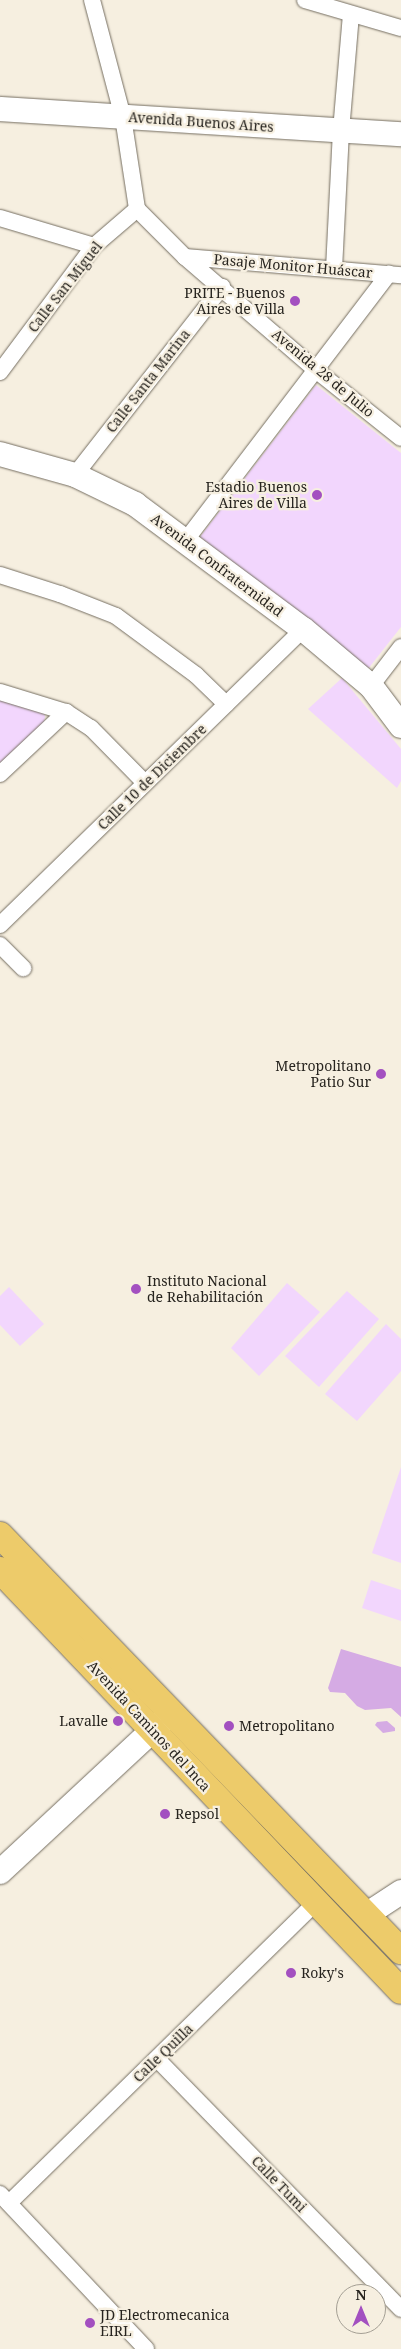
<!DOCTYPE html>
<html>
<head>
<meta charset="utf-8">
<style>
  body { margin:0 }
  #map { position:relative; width:401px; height:2349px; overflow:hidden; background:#f6efe0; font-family:"Noto Serif",serif }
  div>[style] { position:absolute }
  .green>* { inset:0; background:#f2d6fd }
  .water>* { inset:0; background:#d5abe4 }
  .roads { filter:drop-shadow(0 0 1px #756e61) drop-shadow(0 0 1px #756e61) }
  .street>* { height:16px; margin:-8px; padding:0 8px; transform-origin:8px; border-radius:8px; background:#fff }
  .secondary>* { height:24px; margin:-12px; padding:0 12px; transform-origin:12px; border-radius:12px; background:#fff }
  .primary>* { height:26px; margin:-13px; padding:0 13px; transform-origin:13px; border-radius:13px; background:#edcb6a }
  .dots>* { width:14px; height:14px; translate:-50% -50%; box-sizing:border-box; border:2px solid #f6efe0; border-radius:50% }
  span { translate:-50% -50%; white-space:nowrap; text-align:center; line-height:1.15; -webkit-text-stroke:4.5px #f6efe0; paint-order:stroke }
  .street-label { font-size:14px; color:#27241f }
  .poi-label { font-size:14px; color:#27241f }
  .right { translate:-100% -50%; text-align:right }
  .left { translate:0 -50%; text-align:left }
  .north { position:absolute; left:336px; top:2284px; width:50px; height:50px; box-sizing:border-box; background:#f6efe0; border:1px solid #a39e93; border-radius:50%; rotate:0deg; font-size:14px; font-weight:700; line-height:20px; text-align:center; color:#27241f }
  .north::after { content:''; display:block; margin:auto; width:18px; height:22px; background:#a350c0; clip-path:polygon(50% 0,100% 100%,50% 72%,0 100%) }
</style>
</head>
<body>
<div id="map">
  <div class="green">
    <div style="clip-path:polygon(316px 385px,401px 453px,401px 627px,368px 669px,200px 537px)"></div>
    <div style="clip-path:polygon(342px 678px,401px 749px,401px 781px,397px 788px,308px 709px)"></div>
    <div style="clip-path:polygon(0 697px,43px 710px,45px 716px,44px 722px,0 765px)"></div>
    <div style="clip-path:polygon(287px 1283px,320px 1312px,259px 1376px,231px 1348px)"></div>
    <div style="clip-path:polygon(9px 1287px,44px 1324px,20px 1346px,0 1325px,0 1296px)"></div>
    <div style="clip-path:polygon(347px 1291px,379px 1319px,319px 1387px,285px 1356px)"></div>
    <div style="clip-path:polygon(386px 1324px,401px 1339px,401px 1371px,357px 1421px,325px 1394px)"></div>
    <div style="clip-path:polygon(401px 1467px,401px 1563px,372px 1553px)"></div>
    <div style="clip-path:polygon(371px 1580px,401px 1590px,401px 1621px,362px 1608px)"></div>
  </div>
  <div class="water">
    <div style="clip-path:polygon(341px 1649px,401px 1667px,401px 1717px,391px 1708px,365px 1710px,357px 1706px,345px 1693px,330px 1692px,328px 1688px)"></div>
    <div style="clip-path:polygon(387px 1721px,395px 1728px,395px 1731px,383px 1733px,375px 1725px,377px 1722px)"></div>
  </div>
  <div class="roads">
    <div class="street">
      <div style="left:92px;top:0;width:121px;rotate:75.2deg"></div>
      <div style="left:123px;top:117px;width:93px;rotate:81.3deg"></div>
      <div style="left:137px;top:209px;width:68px;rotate:45deg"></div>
      <div style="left:185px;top:257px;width:174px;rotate:40.8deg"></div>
      <div style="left:317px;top:371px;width:107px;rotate:38.6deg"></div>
      <div style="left:305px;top:0;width:100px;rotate:16.3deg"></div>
      <div style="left:0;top:218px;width:98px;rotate:16.6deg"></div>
      <div style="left:185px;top:257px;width:217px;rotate:4.8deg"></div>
      <div style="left:334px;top:269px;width:138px;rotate:-87.1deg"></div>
      <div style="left:341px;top:131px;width:116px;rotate:-85.1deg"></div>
      <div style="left:0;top:372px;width:157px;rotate:-53.3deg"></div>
      <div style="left:94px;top:246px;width:57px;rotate:-40.7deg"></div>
      <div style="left:75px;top:475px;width:239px;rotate:-52deg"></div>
      <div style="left:186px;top:540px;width:335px;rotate:-52.7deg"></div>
      <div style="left:0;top:575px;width:63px;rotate:17.6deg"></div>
      <div style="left:60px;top:594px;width:60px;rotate:21.4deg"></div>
      <div style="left:116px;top:616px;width:99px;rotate:36.4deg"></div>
      <div style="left:196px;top:675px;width:42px;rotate:44deg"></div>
      <div style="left:371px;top:686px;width:49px;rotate:-52.4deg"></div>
      <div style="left:0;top:692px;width:69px;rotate:16.9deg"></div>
      <div style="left:66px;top:712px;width:30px;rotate:33deg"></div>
      <div style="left:91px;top:728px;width:77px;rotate:45.5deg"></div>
      <div style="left:0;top:774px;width:91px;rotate:-43.2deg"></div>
      <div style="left:0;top:925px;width:424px;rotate:-44.3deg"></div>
      <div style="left:0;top:945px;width:33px;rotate:45deg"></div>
      <div style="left:157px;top:2059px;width:349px;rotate:45.7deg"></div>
      <div style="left:0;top:2194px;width:213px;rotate:46.7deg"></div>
      <div style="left:9px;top:2203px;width:430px;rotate:-44.4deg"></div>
    </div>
    <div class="secondary">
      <div style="left:0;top:109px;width:402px;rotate:3.6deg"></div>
      <div style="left:0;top:454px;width:78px;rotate:15.6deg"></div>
      <div style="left:75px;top:475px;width:67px;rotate:25.8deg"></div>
      <div style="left:135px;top:504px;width:209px;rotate:36.7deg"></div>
      <div style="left:303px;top:629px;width:89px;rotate:40deg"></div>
      <div style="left:371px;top:686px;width:50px;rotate:53.1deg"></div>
      <div style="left:0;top:1872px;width:228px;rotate:-42.9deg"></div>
      <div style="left:366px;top:1915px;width:42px;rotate:-33.3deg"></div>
    </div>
    <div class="primary">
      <div style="left:0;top:1535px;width:578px;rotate:46.05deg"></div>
      <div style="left:0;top:1570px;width:581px;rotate:46.39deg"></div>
    </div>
  </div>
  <div class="dots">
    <div style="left:295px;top:301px;background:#a350c0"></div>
    <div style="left:317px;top:495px;background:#a350c0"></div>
    <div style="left:381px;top:1074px;background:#a350c0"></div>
    <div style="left:136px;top:1289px;background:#a350c0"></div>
    <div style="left:118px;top:1721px;background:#a350c0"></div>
    <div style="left:229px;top:1726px;background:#a350c0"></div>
    <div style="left:165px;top:1814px;background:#a350c0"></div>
    <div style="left:291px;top:1973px;background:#a350c0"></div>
    <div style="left:90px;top:2323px;background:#a350c0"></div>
  </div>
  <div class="street-label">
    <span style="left:201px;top:122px;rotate:4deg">Avenida Buenos Aires</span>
    <span style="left:293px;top:266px;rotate:5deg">Pasaje Monitor Huáscar</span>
    <span style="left:65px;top:287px;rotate:-52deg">Calle San Miguel</span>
    <span style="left:323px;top:373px;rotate:40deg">Avenida 28 de Julio</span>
    <span style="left:148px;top:381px;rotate:-52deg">Calle Santa Marina</span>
    <span style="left:217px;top:565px;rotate:37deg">Avenida Confraternidad</span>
    <span style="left:152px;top:777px;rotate:-44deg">Calle 10 de Diciembre</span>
    <span style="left:149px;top:1726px;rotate:47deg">Avenida Caminos del Inca</span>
    <span style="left:163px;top:2053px;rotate:-44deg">Calle Quilla</span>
    <span style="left:279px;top:2184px;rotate:46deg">Calle Tumi</span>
  </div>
  <div class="poi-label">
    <span class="right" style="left:285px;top:301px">PRITE - Buenos<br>Aires de Villa</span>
    <span class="right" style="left:307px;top:495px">Estadio Buenos<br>Aires de Villa</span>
    <span class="right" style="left:371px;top:1074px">Metropolitano<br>Patio Sur</span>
    <span class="left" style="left:147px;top:1289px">Instituto Nacional<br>de Rehabilitación</span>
    <span class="right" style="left:108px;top:1721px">Lavalle</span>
    <span class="left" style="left:239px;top:1726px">Metropolitano</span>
    <span class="left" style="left:175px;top:1814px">Repsol</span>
    <span class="left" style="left:301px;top:1973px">Roky's</span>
    <span class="left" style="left:100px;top:2323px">JD Electromecanica<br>EIRL</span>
  </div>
  <div class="north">N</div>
</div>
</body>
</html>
